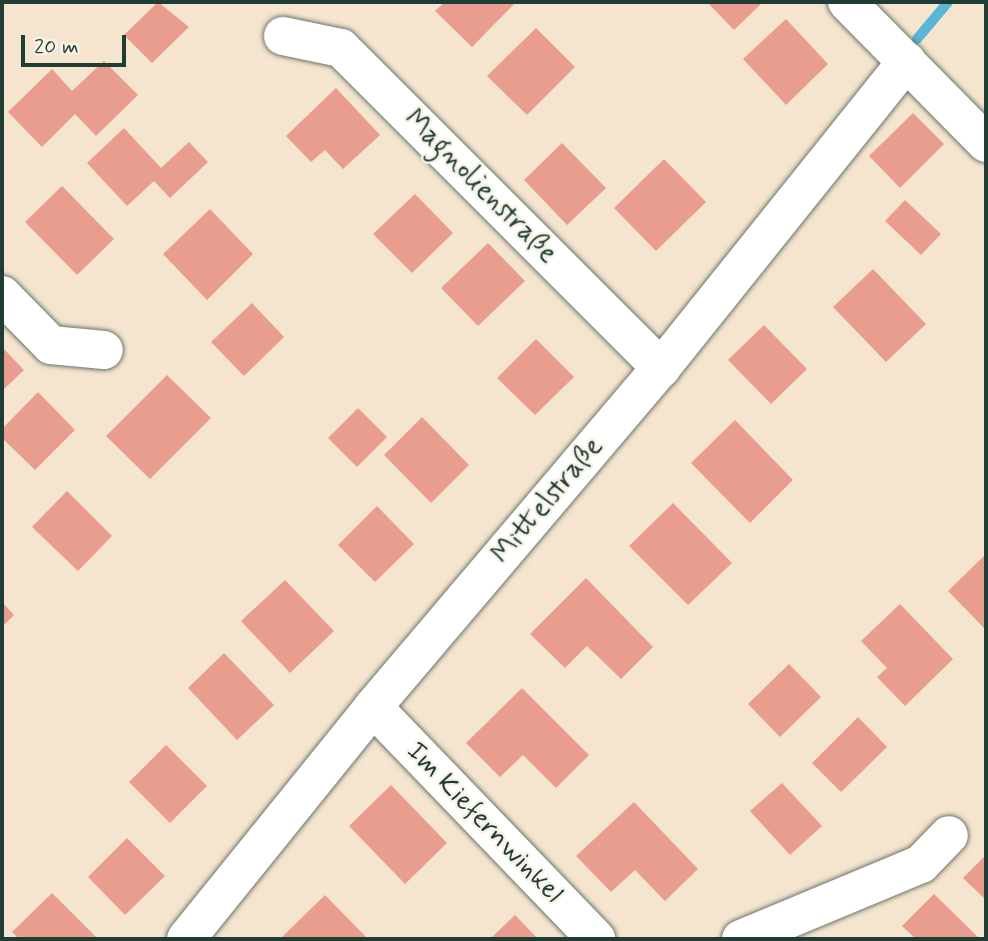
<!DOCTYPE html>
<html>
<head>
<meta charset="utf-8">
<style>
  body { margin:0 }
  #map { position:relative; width:988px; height:941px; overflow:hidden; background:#f5e4ce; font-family:Mynerve,sans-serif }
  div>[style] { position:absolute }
  .stream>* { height:10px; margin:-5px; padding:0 5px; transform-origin:5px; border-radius:5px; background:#5ab5d8 }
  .building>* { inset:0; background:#e99d8e }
  .roads { filter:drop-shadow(0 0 2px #6a776a) drop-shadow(0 0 2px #6a776a) }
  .street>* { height:38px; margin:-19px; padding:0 19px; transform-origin:19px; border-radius:19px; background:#fff }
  span { translate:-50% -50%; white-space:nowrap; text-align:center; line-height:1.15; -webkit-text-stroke:5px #f7f3e8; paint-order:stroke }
  .street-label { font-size:28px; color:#1f3d34 }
  .frame { position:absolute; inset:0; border:4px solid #1f3d34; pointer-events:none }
  .scale { position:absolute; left:21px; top:35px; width:105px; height:32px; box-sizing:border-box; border:4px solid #1f3d34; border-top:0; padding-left:9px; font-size:21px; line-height:24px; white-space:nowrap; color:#1f3d34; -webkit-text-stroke:5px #f7f3e8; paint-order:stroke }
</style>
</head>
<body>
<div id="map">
  <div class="stream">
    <div style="left:917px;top:39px;width:48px;rotate:-50deg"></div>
  </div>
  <div class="building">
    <div style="clip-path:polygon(158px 2px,189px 27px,152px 63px,124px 35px)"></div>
    <div style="clip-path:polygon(445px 2px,516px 2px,472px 47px,435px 11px)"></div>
    <div style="clip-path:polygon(707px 2px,763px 2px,734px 30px)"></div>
    <div style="clip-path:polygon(786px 19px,828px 64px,786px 105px,743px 59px)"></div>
    <div style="clip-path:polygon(536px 28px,575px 67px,527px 115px,487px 76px)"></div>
    <div style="clip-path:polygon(104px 61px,138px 95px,96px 136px,75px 114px,42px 147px,8px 112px,52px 69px,72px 91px)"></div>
    <div style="clip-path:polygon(336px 88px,380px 135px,343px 169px,325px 150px,311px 162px,286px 136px)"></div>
    <div style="clip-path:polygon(913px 113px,944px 144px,900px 188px,869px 156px)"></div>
    <div style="clip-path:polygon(124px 128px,161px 168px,189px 142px,208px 162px,170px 198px,154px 181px,127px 206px,87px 163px)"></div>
    <div style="clip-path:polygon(562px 143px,606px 188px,567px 225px,524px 180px)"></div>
    <div style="clip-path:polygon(664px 159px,706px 202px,656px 251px,614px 208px)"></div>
    <div style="clip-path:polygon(62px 186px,114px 239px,77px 275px,25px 222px)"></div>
    <div style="clip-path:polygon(415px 194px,453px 233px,412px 273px,373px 234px)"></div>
    <div style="clip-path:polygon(905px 200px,941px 234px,921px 255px,885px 221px)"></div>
    <div style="clip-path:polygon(210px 209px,253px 254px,207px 300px,163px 254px)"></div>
    <div style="clip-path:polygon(488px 243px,525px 281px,478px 326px,441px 288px)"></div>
    <div style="clip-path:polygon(873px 269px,926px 324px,886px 362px,833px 307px)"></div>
    <div style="clip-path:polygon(252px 303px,284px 337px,244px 376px,211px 342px)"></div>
    <div style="clip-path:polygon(764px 325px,807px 369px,771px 404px,728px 360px)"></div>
    <div style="clip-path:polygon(536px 339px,574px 377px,535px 415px,497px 378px)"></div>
    <div style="clip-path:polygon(2px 347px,24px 370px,2px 391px)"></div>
    <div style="clip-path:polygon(167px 375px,211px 418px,150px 479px,106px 436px)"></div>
    <div style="clip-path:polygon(38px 392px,75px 430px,35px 470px,2px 438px,2px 429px)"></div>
    <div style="clip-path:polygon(358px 408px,387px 437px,357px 467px,328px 438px)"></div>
    <div style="clip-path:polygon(422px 417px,469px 465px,431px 503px,384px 455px)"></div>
    <div style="clip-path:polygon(735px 420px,793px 480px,750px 523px,691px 463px)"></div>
    <div style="clip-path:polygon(67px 491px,112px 536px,78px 571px,32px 527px)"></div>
    <div style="clip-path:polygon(673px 503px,732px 563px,688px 605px,629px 546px)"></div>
    <div style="clip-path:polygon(377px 506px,414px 544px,375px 582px,338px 545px)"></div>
    <div style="clip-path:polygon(985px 555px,986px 556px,986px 630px,948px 591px)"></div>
    <div style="clip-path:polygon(586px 578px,653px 647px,621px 679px,587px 646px,565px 668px,530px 634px)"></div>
    <div style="clip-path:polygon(285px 580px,334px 631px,290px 673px,241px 621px)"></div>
    <div style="clip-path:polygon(2px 602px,14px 615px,2px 627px)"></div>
    <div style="clip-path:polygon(900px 604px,953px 659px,905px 706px,877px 677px,887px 668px,861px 641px)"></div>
    <div style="clip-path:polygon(224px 653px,274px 705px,237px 740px,188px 688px)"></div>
    <div style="clip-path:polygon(789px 664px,821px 697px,780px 737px,748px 704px)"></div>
    <div style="clip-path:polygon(522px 688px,589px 755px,556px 788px,523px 755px,500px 777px,466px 743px)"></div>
    <div style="clip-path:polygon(858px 717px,887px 747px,841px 792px,812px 763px)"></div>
    <div style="clip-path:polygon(166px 745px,207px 786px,170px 823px,129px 782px)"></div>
    <div style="clip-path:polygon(782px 783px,822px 826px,790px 855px,750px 811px)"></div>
    <div style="clip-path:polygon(391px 785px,447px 843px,405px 884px,349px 826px)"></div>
    <div style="clip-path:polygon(634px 802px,698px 869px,665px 901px,635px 870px,611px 892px,576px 856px)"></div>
    <div style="clip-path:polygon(127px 838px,165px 876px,125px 915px,88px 877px)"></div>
    <div style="clip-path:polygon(986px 855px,986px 900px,963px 878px)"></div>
    <div style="clip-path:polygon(52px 893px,98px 939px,19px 939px,12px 932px)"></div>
    <div style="clip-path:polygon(934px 894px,980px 939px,916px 939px,902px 926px)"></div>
    <div style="clip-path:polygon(325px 895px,368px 939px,280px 939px)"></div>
    <div style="clip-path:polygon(515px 915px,538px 939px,490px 939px)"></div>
  </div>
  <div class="roads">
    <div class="street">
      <div style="left:847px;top:2px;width:198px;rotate:45.4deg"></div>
      <div style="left:283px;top:36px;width:59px;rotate:11.7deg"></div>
      <div style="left:341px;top:48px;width:453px;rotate:45deg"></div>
      <div style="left:2px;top:295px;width:70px;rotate:45.6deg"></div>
      <div style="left:51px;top:345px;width:53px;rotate:5.4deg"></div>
      <div style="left:373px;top:707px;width:322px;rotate:46.1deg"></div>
      <div style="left:186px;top:939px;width:298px;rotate:-51.1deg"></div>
      <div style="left:373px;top:707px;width:445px;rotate:-49.7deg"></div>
      <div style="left:661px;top:368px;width:393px;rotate:-51.3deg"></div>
      <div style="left:741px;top:939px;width:195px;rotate:-22.6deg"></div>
      <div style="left:921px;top:864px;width:40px;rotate:-46deg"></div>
    </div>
  </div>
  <div class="street-label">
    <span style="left:480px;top:187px;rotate:45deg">Magnolienstraße</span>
    <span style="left:548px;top:501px;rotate:-50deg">Mittelstraße</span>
    <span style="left:484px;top:823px;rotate:46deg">Im Kiefernwinkel</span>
  </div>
  <div class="frame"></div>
  <div class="scale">20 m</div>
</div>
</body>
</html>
